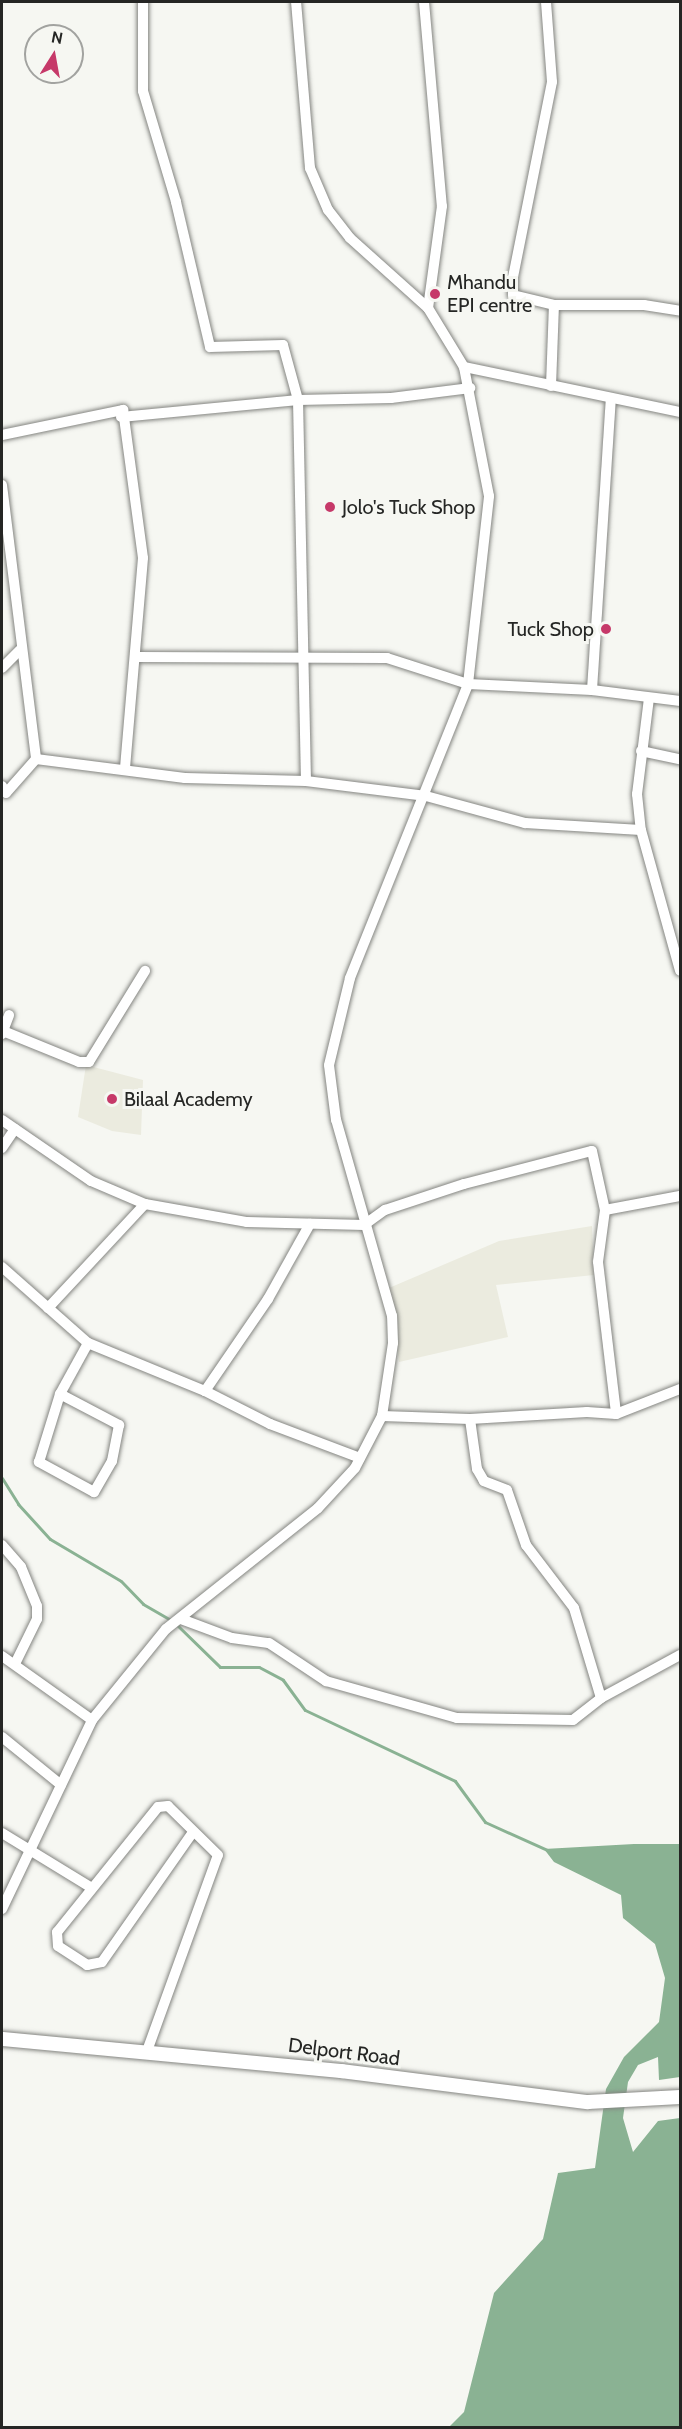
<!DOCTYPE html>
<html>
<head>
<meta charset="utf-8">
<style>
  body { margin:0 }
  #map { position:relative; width:682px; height:2429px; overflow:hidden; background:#f6f7f2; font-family:Cabin,sans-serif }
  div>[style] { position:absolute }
  .built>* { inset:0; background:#ebebdf }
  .water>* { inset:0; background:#8ab293 }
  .stream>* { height:3px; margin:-1.5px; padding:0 1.5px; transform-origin:1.5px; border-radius:1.5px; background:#8ab293 }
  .roads { filter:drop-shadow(0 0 2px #848581) drop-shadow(0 0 2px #848581) }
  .minor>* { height:10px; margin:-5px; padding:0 5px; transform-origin:5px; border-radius:5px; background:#fff }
  .major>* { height:14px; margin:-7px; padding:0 7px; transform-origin:7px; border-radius:7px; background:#fff }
  .dots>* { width:16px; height:16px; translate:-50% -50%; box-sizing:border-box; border:3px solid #f6f7f2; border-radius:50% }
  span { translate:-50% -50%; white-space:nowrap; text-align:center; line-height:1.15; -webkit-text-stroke:6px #f6f7f2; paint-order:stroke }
  .poi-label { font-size:20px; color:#252624 }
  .left { translate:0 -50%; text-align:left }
  .right { translate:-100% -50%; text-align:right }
  .street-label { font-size:20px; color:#252624 }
  .frame { position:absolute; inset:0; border:3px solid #252624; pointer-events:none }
  .north { position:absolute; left:24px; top:24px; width:60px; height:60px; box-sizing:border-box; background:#f6f7f2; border:2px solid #a2a3a0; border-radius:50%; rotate:11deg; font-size:16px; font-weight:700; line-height:24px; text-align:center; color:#252624 }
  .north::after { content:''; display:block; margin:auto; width:21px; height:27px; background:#c63969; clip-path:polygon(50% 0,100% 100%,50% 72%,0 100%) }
</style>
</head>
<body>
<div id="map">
  <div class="built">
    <div style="clip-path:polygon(86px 1065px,143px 1080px,141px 1135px,112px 1131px,78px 1117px)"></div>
    <div style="clip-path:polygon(592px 1226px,594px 1275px,496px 1285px,508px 1337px,399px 1362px,389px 1288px,499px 1241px)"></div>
  </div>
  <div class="water">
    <div style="clip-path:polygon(634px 1844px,680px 1844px,680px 2077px,659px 2080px,658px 2057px,638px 2065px,628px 2082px,623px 2118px,633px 2152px,658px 2121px,680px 2118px,680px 2427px,448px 2428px,464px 2412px,494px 2293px,543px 2239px,558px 2173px,595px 2168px,606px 2089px,624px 2057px,659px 2022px,665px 1978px,655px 1944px,623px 1918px,621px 1895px,554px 1862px,544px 1849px)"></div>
  </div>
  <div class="stream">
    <div style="left:2px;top:1478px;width:31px;rotate:58deg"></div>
    <div style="left:18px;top:1504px;width:47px;rotate:47.6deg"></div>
    <div style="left:50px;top:1539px;width:82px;rotate:30.6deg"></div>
    <div style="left:121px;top:1581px;width:32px;rotate:46deg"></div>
    <div style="left:143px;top:1604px;width:34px;rotate:30deg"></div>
    <div style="left:177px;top:1625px;width:60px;rotate:44.3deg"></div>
    <div style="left:220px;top:1667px;width:39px"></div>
    <div style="left:259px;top:1667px;width:27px;rotate:28deg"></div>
    <div style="left:283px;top:1680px;width:37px;rotate:54deg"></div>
    <div style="left:305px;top:1710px;width:166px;rotate:25.3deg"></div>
    <div style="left:455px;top:1781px;width:51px;rotate:53.8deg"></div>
    <div style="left:485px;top:1822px;width:68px;rotate:24.3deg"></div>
  </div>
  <div class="roads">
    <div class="minor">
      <div style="left:143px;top:2px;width:89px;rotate:90deg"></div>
      <div style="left:143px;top:91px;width:116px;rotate:73.4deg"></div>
      <div style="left:176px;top:202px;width:149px;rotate:76.8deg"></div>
      <div style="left:210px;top:347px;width:73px;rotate:-1.6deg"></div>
      <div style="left:283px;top:345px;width:57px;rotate:74.7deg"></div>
      <div style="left:298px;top:400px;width:381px;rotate:88.8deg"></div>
      <div style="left:424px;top:2px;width:205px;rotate:85deg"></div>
      <div style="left:442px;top:206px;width:103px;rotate:97.8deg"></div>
      <div style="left:546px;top:2px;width:80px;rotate:85.7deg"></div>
      <div style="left:552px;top:82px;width:200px;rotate:101.3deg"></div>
      <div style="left:513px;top:278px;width:17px;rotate:90deg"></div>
      <div style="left:513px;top:295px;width:42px;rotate:13.7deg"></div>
      <div style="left:554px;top:305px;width:90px"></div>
      <div style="left:644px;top:305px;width:36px;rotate:9deg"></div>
      <div style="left:464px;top:367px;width:221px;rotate:11.8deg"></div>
      <div style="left:551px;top:386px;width:81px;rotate:-87.9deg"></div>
      <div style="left:121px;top:417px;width:178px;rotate:-5.5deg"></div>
      <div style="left:298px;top:400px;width:93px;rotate:-1.2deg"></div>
      <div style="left:391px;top:398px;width:80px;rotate:-7.2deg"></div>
      <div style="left:2px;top:435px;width:124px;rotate:-11.7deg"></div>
      <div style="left:123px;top:410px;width:149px;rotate:82.3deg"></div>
      <div style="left:143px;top:558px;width:211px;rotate:94.9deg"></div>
      <div style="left:2px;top:485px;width:276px;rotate:82.9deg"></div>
      <div style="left:36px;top:759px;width:45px;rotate:131.4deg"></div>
      <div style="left:6px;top:793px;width:8px;rotate:-120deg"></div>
      <div style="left:136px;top:657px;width:251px;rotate:0.2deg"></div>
      <div style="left:387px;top:658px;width:85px;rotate:17.8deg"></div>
      <div style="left:468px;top:684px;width:124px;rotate:2.8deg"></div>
      <div style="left:592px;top:690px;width:89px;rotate:7.1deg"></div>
      <div style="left:2px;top:668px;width:25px;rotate:-45deg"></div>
      <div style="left:592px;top:690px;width:292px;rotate:-86.3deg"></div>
      <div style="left:649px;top:698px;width:97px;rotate:97.1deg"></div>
      <div style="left:637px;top:794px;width:36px;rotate:84deg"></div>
      <div style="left:641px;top:830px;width:146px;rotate:74.5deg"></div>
      <div style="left:641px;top:751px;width:40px;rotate:12deg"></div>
      <div style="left:36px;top:759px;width:150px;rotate:7.3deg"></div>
      <div style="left:185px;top:778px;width:121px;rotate:1.4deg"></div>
      <div style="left:306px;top:781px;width:121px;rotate:7.1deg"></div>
      <div style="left:426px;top:796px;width:103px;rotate:15.3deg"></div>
      <div style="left:525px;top:823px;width:116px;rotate:3.5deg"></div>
      <div style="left:3px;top:1031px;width:17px;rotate:-69deg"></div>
      <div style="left:2px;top:1034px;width:3px;rotate:-72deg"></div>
      <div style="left:3px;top:1031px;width:82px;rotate:22.2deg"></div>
      <div style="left:79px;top:1062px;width:10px"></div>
      <div style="left:89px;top:1062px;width:107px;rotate:-58.4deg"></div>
      <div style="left:2px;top:1120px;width:108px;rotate:34.4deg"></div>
      <div style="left:91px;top:1181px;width:59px;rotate:23.1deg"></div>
      <div style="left:145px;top:1204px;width:104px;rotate:10deg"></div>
      <div style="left:247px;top:1222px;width:117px;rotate:1.5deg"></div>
      <div style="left:364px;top:1225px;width:26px;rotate:-36deg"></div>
      <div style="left:385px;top:1210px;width:83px;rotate:-18.2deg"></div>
      <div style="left:464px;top:1184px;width:132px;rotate:-14.5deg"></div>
      <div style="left:592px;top:1151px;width:60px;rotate:77.6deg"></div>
      <div style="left:605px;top:1210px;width:52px;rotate:97.7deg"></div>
      <div style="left:598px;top:1262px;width:153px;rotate:83.2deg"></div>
      <div style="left:2px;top:1148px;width:23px;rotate:-56deg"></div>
      <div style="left:605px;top:1210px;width:76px;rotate:-10.6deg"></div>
      <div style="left:2px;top:1267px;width:115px;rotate:41.5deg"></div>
      <div style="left:88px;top:1343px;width:126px;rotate:22.3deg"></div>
      <div style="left:205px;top:1391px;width:112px;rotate:-55.6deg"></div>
      <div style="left:268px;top:1299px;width:86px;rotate:-60.8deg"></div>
      <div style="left:48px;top:1308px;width:142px;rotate:-47deg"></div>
      <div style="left:205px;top:1391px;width:73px;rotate:26.9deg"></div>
      <div style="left:270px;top:1424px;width:96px;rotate:20.7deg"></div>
      <div style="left:60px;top:1394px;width:67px;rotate:27.7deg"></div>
      <div style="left:119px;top:1425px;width:37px;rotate:101deg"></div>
      <div style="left:112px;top:1461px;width:36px;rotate:120deg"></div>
      <div style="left:94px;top:1492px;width:63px;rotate:-151.4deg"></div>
      <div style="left:39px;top:1462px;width:71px;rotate:-72.8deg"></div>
      <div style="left:60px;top:1394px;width:58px;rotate:-61.2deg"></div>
      <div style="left:382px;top:1416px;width:88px;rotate:2deg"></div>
      <div style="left:470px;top:1419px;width:117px;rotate:-3.4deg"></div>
      <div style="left:587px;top:1412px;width:29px;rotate:4deg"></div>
      <div style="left:616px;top:1414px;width:69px;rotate:-21.3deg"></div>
      <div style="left:2px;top:1545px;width:29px;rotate:49deg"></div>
      <div style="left:21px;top:1567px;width:42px;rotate:67.7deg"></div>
      <div style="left:37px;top:1606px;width:13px;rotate:90deg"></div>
      <div style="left:37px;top:1619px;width:50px;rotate:116.1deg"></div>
      <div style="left:181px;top:1619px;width:54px;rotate:20.4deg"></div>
      <div style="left:232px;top:1638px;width:37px;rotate:8deg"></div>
      <div style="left:269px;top:1643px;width:69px;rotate:33.7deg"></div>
      <div style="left:326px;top:1681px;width:136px;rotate:15.8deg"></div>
      <div style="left:457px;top:1718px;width:116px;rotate:1deg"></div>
      <div style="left:573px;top:1720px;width:36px;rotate:-38deg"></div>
      <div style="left:601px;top:1698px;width:94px;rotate:-106.7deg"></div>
      <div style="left:574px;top:1608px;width:79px;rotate:-127.3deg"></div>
      <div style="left:526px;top:1545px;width:58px;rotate:-109.1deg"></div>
      <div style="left:507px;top:1490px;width:25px;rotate:-159deg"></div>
      <div style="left:484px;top:1481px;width:14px;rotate:-120deg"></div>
      <div style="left:477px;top:1469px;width:50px;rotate:-98deg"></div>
      <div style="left:2px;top:1656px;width:110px;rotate:35.4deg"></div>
      <div style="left:601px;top:1698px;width:90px;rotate:-28.6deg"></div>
      <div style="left:2px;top:1737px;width:76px;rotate:39.1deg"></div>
      <div style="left:2px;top:1833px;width:103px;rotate:31.5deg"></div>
      <div style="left:2px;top:1909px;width:209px;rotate:-64.5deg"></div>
      <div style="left:92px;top:1720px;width:117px;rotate:-50.9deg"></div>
      <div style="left:166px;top:1629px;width:194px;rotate:-38.5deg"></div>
      <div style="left:318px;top:1508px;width:54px;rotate:-47.2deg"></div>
      <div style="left:355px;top:1468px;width:59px;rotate:-62.6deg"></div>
      <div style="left:382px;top:1416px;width:74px;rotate:-81.4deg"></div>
      <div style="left:393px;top:1343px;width:27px;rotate:-92deg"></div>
      <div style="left:392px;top:1316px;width:204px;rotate:-105.9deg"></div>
      <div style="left:336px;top:1120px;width:55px;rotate:-97.3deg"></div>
      <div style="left:329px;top:1065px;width:89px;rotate:-76.4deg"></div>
      <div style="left:350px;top:978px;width:317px;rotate:-68.1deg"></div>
      <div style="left:468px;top:684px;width:189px;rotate:-83.6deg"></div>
      <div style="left:489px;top:496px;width:131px;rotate:-101deg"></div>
      <div style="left:464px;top:367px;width:69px;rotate:-121.4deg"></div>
      <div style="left:428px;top:308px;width:105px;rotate:-138.1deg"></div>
      <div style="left:350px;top:238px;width:36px;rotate:-128deg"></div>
      <div style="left:328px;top:210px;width:46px;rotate:-113.2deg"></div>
      <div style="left:310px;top:168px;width:167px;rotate:-94.8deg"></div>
      <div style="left:147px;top:2051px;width:208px;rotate:-70.1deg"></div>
      <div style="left:218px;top:1855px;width:70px;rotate:-135.6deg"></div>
      <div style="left:168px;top:1806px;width:10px;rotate:174deg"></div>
      <div style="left:158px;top:1807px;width:161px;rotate:128.9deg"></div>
      <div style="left:57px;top:1932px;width:14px;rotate:86deg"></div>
      <div style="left:58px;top:1946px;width:35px;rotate:33deg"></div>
      <div style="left:87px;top:1965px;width:15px;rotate:-11deg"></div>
      <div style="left:102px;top:1962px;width:159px;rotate:-55deg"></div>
    </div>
    <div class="major">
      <div style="left:2px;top:2039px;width:341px;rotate:5.4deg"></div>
      <div style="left:341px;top:2071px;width:249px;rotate:7.2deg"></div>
      <div style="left:588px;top:2102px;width:92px;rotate:-3.1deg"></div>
    </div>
  </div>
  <div class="dots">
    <div style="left:435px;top:294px;background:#c63969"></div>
    <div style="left:330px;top:507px;background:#c63969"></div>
    <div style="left:606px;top:629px;background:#c63969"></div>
    <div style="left:112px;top:1099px;background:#c63969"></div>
  </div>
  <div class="poi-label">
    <span class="left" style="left:447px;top:294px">Mhandu<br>EPI centre</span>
    <span class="left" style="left:342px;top:507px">Jolo's Tuck Shop</span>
    <span class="right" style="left:594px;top:629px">Tuck Shop</span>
    <span class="left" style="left:124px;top:1099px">Bilaal Academy</span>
  </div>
  <div class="street-label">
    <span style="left:344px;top:2052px;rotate:7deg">Delport Road</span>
  </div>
  <div class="frame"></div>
  <div class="north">N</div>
</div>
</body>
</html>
